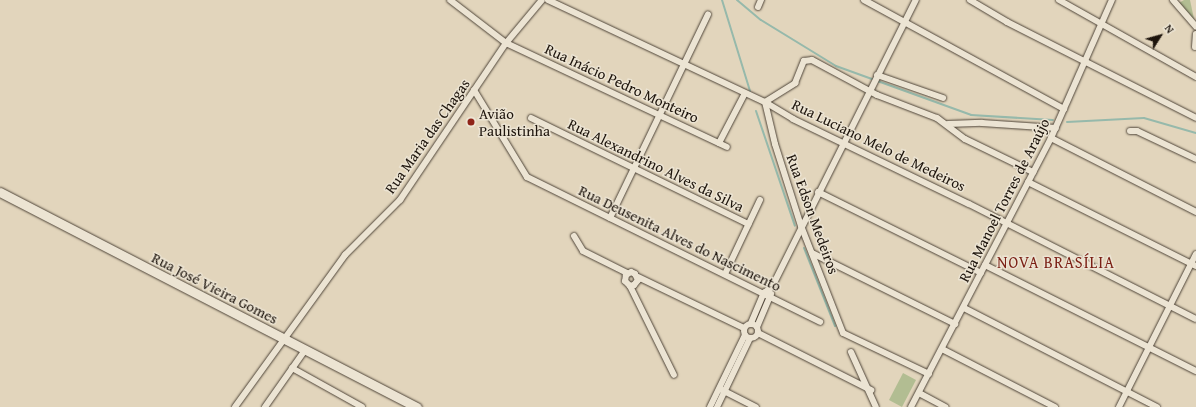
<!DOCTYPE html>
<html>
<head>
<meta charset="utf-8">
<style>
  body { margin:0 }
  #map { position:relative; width:1196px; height:407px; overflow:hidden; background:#e2d5bc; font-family:"Gentium Book Plus",serif }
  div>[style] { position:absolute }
  .green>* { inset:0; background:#b2bd92 }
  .stream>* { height:2px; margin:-1px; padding:0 1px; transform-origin:1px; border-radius:1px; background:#96b9ab }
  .roads { filter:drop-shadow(0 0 1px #4e4438) drop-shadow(0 0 1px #4e4438) }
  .minor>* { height:6px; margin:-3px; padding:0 3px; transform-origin:3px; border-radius:3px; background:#ece4d3 }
  .minor>.ring { margin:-3px; padding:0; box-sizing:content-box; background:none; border:6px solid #ece4d3; border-radius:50% }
  .secondary>* { height:9px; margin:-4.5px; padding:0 4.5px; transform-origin:4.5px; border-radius:4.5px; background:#ece4d3 }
  .dots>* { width:11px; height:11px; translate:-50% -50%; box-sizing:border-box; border:2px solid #ece4d3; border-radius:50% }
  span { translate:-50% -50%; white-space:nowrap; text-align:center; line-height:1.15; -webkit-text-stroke:3px #ece4d3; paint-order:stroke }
  .street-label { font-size:15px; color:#1d140c }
  .poi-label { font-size:15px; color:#1d140c }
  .left { translate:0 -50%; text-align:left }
  .neighbourhood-label { font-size:16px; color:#7a1f14; letter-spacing:1px }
  .north { position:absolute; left:1140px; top:16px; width:40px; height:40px; -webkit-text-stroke:3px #ece4d3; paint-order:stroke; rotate:53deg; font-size:11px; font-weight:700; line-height:16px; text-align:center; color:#1d140c }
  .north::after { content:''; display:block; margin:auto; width:14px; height:18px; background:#1d140c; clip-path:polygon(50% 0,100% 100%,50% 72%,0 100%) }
</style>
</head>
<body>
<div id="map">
  <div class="green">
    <div style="clip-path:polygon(1184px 0,1190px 0,1194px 19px,1179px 3px)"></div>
    <div style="clip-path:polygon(903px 373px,916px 380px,902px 407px,889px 400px)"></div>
  </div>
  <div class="stream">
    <div style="left:722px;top:0;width:95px;rotate:72.9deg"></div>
    <div style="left:737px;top:0;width:31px;rotate:40deg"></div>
    <div style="left:761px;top:20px;width:88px;rotate:31.5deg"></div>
    <div style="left:836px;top:66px;width:144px;rotate:19.9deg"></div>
    <div style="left:971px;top:115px;width:82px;rotate:3.5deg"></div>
    <div style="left:756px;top:111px;width:121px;rotate:71.3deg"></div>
    <div style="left:1067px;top:122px;width:77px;rotate:-3deg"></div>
    <div style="left:1144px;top:118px;width:54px;rotate:16.1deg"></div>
    <div style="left:804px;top:248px;width:84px;rotate:68.3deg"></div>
  </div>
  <div class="roads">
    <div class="minor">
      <div style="left:450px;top:0;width:71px;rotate:37.5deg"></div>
      <div style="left:506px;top:43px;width:244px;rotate:25.2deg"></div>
      <div style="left:548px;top:0;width:240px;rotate:25.2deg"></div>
      <div style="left:765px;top:102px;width:33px;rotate:31deg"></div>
      <div style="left:793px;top:119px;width:195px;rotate:25.8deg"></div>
      <div style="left:969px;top:204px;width:254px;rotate:26.9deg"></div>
      <div style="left:864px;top:0;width:228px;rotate:28.6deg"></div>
      <div style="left:970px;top:0;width:43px;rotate:30.7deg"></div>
      <div style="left:1007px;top:22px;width:212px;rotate:26.9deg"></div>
      <div style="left:1059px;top:0;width:157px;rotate:29.3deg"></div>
      <div style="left:1173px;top:0;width:35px;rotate:49deg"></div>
      <div style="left:758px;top:7px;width:8px;rotate:-67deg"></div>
      <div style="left:1195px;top:47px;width:13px;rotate:-86deg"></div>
      <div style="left:877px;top:75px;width:70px;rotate:19.2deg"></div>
      <div style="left:474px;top:90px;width:102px;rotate:58.7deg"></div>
      <div style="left:527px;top:177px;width:327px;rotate:26.3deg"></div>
      <div style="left:531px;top:118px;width:242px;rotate:26deg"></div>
      <div style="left:948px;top:124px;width:34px;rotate:-2deg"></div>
      <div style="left:982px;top:123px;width:74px;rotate:3.9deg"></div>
      <div style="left:1130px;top:131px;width:7px"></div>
      <div style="left:1137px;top:131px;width:65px;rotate:25.4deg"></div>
      <div style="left:1051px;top:138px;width:163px;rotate:27deg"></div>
      <div style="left:719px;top:143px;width:56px;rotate:-62.5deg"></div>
      <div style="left:1028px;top:182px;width:188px;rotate:26.6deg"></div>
      <div style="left:818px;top:192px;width:182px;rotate:26.4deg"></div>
      <div style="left:610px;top:218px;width:226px;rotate:-64.3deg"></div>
      <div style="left:574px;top:236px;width:17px;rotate:59deg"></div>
      <div style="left:583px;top:251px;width:49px;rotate:26.6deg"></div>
      <div style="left:812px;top:253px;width:160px;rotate:26.4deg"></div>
      <div style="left:985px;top:265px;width:236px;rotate:26.7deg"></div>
      <div style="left:725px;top:274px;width:82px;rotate:-64.7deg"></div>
      <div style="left:638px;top:277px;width:118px;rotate:25.7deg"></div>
      <div style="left:630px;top:286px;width:4px;rotate:-14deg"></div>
      <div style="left:634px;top:285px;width:6px;rotate:-51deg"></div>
      <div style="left:638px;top:280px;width:7px;rotate:-117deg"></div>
      <div style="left:635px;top:274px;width:4px;rotate:-153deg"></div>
      <div style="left:631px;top:272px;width:6px;rotate:149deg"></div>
      <div style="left:626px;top:275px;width:6px;rotate:99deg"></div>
      <div style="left:625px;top:281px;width:7px;rotate:45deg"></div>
      <div style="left:630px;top:286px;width:99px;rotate:63.7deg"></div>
      <div style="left:964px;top:308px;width:217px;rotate:27.2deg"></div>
      <div style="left:751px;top:323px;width:33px;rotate:-67deg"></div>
      <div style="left:764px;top:293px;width:10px;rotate:-37deg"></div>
      <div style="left:772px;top:287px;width:321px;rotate:-63.4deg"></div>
      <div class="ring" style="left:744px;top:324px;width:8px;height:8px"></div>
      <div style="left:757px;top:327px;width:36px;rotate:-67deg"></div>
      <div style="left:758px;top:333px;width:127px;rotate:26.8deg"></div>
      <div style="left:942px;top:349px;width:127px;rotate:27.2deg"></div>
      <div style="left:851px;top:352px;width:60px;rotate:65.6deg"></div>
      <div style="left:292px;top:368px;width:80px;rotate:29.1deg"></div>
      <div style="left:929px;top:374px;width:95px;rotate:-154.5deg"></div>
      <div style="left:843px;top:333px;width:115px;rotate:-111.4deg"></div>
      <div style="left:801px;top:226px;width:86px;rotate:-107.6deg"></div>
      <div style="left:775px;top:144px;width:43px;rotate:-103.4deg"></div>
      <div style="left:765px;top:102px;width:36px;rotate:-32deg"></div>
      <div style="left:795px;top:83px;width:24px;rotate:-68deg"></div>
      <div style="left:804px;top:61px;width:8px;rotate:-7deg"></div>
      <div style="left:812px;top:60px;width:74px;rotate:28.3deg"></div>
      <div style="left:877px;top:95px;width:64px;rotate:21deg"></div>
      <div style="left:937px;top:118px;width:35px;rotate:37deg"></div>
      <div style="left:965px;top:139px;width:76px;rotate:25.9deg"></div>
      <div style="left:722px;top:390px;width:38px;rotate:27deg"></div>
      <div style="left:919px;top:393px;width:30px;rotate:28deg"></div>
      <div style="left:235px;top:407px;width:188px;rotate:-54.1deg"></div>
      <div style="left:345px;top:255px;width:78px;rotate:-45deg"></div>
      <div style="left:400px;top:200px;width:189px;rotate:-56deg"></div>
      <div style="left:506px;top:43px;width:56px;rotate:-50.1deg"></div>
      <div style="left:265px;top:407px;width:70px;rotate:-54.9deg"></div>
      <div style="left:710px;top:407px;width:80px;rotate:-64.1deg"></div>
      <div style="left:717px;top:407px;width:76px;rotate:-64.4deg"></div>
      <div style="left:911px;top:407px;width:303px;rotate:-62.5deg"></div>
      <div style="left:1051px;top:138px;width:151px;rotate:-66.2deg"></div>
      <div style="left:1119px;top:407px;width:171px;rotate:-63.3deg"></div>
    </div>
    <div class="secondary">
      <div style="left:0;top:192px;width:469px;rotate:27.3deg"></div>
    </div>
  </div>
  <div class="dots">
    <div style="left:471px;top:122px;background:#8f2418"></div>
  </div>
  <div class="street-label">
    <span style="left:622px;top:83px;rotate:25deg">Rua Inácio Pedro Monteiro</span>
    <span style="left:427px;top:136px;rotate:-55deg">Rua Maria das Chagas</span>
    <span style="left:879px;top:145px;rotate:26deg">Rua Luciano Melo de Medeiros</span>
    <span style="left:656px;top:165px;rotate:26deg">Rua Alexandrino Alves da Silva</span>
    <span style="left:1004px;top:200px;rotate:-63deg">Rua Manoel Torres de Araújo</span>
    <span style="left:813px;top:214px;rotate:70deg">Rua Edson Medeiros</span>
    <span style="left:680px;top:238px;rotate:26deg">Rua Deusenita Alves do Nascimento</span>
    <span style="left:215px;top:288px;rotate:27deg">Rua José Vieira Gomes</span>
  </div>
  <div class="poi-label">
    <span class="left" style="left:479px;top:122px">Avião<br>Paulistinha</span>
  </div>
  <div class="neighbourhood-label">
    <span style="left:1056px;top:262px">NOVA BRASÍLIA</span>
  </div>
  <div class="north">N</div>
</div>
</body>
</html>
